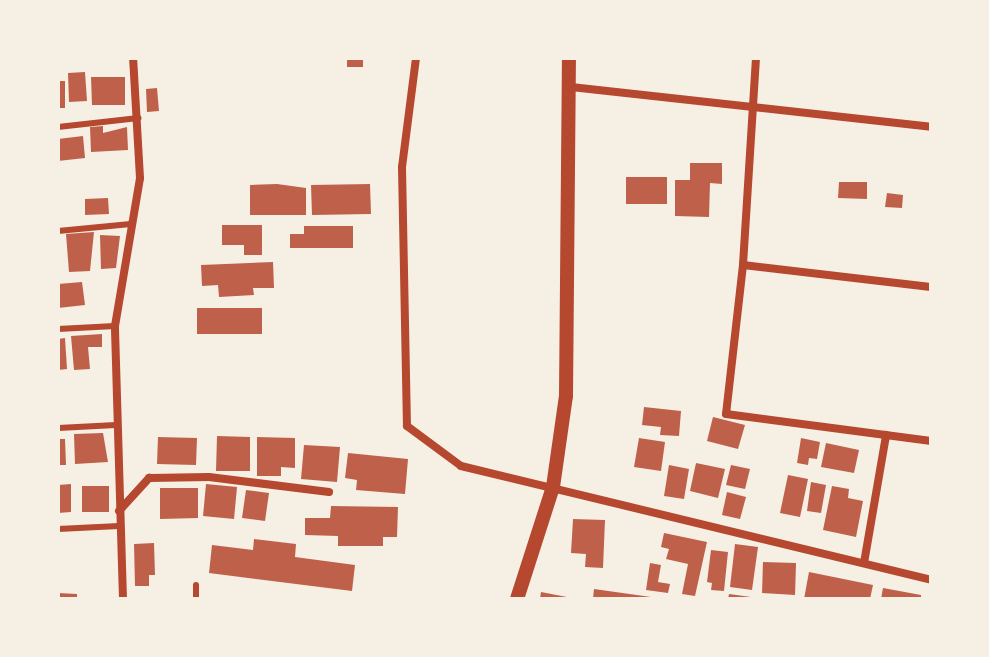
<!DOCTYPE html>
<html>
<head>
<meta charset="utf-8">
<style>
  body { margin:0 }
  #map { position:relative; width:989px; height:657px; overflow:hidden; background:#f6efe4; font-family:Poppins,sans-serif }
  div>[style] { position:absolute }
  .building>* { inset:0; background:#bf614a }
  .service>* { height:6px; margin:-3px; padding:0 3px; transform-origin:3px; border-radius:3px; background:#b5482f }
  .minor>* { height:8px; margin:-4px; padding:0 4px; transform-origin:4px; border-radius:4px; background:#b5482f }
  .tertiary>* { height:14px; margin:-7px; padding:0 7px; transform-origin:7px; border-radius:7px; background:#b5482f }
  span { translate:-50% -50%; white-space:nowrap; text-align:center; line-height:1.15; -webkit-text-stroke:6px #f6efe4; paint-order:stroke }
  .frame { position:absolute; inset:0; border:60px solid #f6efe4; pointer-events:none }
</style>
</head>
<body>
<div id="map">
  <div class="building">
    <div style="clip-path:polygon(347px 58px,363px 58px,363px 67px,347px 67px)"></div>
    <div style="clip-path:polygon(85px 72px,87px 101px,69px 102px,68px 73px)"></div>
    <div style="clip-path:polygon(91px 77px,125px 77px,125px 105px,92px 105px)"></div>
    <div style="clip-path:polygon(58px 81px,65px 81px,65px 108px,58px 108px)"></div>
    <div style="clip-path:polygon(157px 88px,159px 111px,147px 112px,146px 89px)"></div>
    <div style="clip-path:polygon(103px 126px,103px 133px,127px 127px,128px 150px,91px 152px,90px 127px)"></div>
    <div style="clip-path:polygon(83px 136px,85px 158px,58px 161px,58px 139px)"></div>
    <div style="clip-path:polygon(690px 163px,722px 163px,722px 184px,710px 183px,709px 217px,675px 216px,675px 180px,690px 180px)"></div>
    <div style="clip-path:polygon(626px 177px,667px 177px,667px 204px,626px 204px)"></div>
    <div style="clip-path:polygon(839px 182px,867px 182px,867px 199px,838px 198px)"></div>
    <div style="clip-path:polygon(277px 184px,306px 188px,306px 215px,250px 215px,250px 185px)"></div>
    <div style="clip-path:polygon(370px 184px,371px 214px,312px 215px,311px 185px)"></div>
    <div style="clip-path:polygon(887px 193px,903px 195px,902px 208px,885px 207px)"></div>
    <div style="clip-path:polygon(108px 198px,109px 214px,85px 215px,85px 199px)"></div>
    <div style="clip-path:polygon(222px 225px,262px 225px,262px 255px,244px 255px,244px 245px,222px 245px)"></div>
    <div style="clip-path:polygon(304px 226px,353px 226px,353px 248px,290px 248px,290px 234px,304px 234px)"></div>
    <div style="clip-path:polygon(94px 232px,90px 271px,69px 272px,66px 234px)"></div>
    <div style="clip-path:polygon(100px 235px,120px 236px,116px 268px,101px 269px)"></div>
    <div style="clip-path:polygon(273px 262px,274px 288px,253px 288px,254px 295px,219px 297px,218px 285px,202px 286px,201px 265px)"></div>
    <div style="clip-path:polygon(82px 282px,85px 305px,58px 308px,58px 284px)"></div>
    <div style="clip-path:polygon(197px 308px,262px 308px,262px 334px,197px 334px)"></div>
    <div style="clip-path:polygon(102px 334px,102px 347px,88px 347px,90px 369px,74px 370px,71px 336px)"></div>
    <div style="clip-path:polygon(65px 338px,67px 369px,58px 370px,58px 339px)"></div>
    <div style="clip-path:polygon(644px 407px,681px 411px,679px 436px,660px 435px,661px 427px,642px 425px)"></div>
    <div style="clip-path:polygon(713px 417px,745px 425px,738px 449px,707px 441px)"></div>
    <div style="clip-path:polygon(103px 433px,108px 462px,75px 464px,74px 434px)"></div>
    <div style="clip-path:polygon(217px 436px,250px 437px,250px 471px,216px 471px)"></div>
    <div style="clip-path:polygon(158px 437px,197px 438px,196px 465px,157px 464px)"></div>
    <div style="clip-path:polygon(257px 437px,295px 438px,295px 468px,281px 467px,281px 476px,257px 476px)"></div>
    <div style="clip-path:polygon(639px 438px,665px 442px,661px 471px,634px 467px)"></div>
    <div style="clip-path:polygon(801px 438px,820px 442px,817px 459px,809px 458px,808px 465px,797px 463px)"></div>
    <div style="clip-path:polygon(58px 439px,65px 439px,66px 465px,58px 465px)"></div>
    <div style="clip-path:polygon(826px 443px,859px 450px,854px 473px,821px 467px)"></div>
    <div style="clip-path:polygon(304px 445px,340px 447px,337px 482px,301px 479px)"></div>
    <div style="clip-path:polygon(348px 453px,408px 459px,405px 494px,356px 490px,357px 480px,345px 478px)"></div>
    <div style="clip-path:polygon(696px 463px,725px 469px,718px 498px,690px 491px)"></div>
    <div style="clip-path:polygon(669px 465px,689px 469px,684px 499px,664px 496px)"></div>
    <div style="clip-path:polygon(731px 465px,750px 469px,745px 489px,726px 485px)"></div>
    <div style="clip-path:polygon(788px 475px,808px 479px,800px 517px,780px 513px)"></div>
    <div style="clip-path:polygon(811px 482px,826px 485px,821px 513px,807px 511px)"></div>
    <div style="clip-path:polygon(71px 484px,71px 512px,58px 513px,58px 485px)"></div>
    <div style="clip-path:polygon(206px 484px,237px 487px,234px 519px,203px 516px)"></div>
    <div style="clip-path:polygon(82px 486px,109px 486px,109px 512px,82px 512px)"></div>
    <div style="clip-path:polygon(832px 486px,849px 489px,848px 498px,863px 501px,856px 537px,823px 530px)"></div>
    <div style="clip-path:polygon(160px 488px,198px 488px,198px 518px,160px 519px)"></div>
    <div style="clip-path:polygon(246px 490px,269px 493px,265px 521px,242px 518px)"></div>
    <div style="clip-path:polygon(727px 492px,746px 497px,740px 519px,722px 515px)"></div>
    <div style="clip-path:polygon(331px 506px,398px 507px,397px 537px,383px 537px,383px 546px,338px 546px,338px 536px,305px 535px,305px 518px,330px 518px)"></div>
    <div style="clip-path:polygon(573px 519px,605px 520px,603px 568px,585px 567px,586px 554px,571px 553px)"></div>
    <div style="clip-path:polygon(664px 533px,707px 542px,695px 596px,682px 594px,688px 564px,666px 559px,669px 549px,661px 547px)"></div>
    <div style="clip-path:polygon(254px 539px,296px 544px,295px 557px,355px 565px,352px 591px,209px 573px,212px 545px,253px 550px)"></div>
    <div style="clip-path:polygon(154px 543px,155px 575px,149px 575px,149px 586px,135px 586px,134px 544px)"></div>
    <div style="clip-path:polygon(735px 544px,758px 547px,752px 590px,730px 587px)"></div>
    <div style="clip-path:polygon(711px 550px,728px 552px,724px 591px,711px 590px,712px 583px,707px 582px)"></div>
    <div style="clip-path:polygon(763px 562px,796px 563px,795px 595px,762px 593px)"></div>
    <div style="clip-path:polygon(650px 563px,661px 565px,658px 582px,670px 584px,668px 593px,646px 590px)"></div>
    <div style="clip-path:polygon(809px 572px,873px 585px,870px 599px,804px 599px)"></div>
    <div style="clip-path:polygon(883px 588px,921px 595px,921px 599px,881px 599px)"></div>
    <div style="clip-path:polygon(594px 589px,651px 597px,651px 599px,593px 599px)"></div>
    <div style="clip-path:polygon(541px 592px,572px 598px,572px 599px,540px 599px)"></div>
    <div style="clip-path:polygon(58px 593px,77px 594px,77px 599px,58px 599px)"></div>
    <div style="clip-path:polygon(729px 594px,751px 597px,751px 599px,728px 599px)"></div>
  </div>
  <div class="service">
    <div style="left:58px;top:127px;width:81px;rotate:-6.4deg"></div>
    <div style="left:58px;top:231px;width:73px;rotate:-5.5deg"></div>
    <div style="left:58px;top:329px;width:57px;rotate:-3deg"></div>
    <div style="left:58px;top:428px;width:58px;rotate:-3deg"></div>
    <div style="left:58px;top:529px;width:61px;rotate:-2.8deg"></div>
    <div style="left:196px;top:585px;width:14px;rotate:90deg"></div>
  </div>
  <div class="minor">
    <div style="left:416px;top:58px;width:110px;rotate:97.3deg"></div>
    <div style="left:402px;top:167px;width:259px;rotate:88.9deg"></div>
    <div style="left:407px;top:426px;width:67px;rotate:36.5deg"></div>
    <div style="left:461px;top:466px;width:484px;rotate:13.6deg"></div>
    <div style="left:756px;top:58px;width:207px;rotate:93.6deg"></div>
    <div style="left:743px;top:265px;width:150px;rotate:96.5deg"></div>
    <div style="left:726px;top:414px;width:207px;rotate:7.5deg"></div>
    <div style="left:571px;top:87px;width:362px;rotate:6.3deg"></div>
    <div style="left:743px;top:265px;width:189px;rotate:6.7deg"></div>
    <div style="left:119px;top:511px;width:45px;rotate:-47.7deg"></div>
    <div style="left:149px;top:478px;width:60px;rotate:-1deg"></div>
    <div style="left:209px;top:477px;width:121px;rotate:7.1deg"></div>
    <div style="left:864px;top:563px;width:130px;rotate:-80.2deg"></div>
    <div style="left:123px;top:599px;width:273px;rotate:-91.7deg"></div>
    <div style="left:115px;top:326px;width:150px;rotate:-80.4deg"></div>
    <div style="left:140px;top:178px;width:120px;rotate:-93.3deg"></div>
  </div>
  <div class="tertiary">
    <div style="left:517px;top:599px;width:118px;rotate:-72.2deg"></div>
    <div style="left:553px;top:487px;width:92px;rotate:-81.9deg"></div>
    <div style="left:566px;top:396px;width:338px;rotate:-89.5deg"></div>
  </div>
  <div class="frame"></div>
</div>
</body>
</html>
